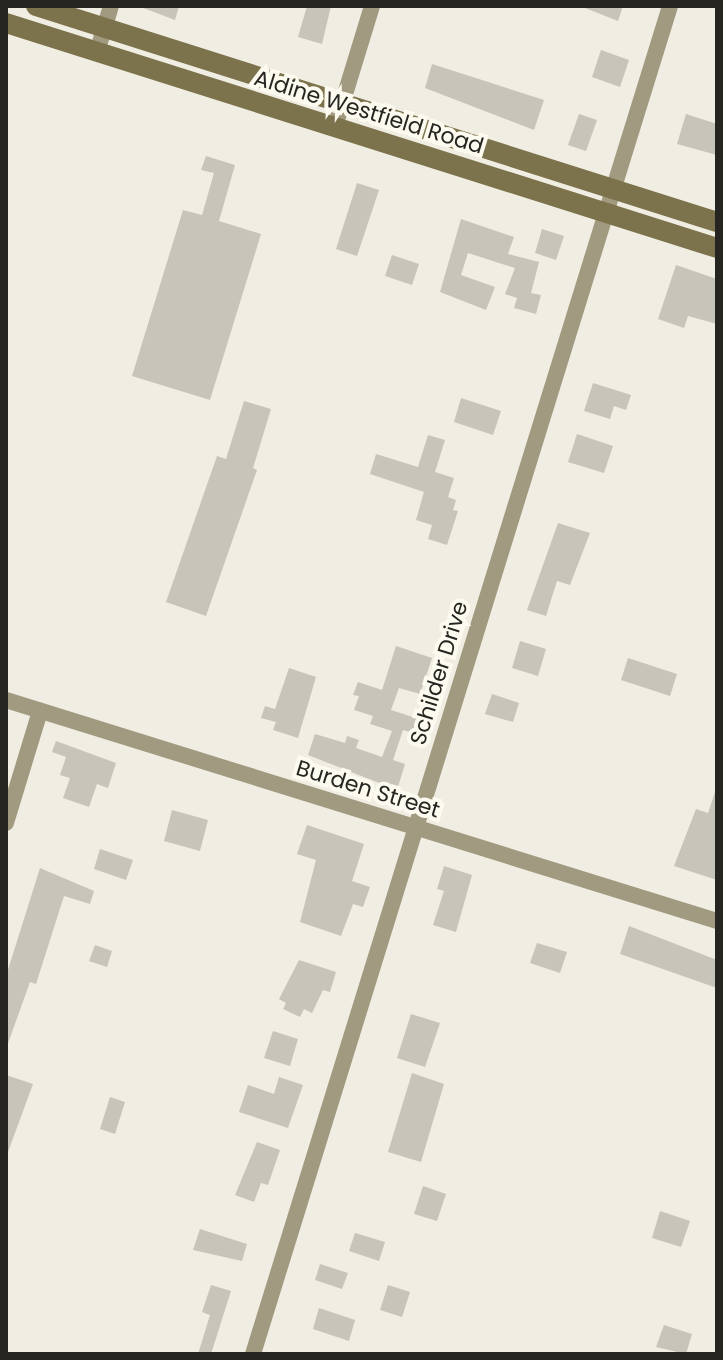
<!DOCTYPE html>
<html>
<head>
<meta charset="utf-8">
<style>
  body { margin:0 }
  #map { position:relative; width:723px; height:1360px; overflow:hidden; background:#f0ede2; font-family:Poppins,sans-serif }
  div>[style] { position:absolute }
  .building>* { inset:0; background:#c7c4b9 }
  .minor>* { height:16px; margin:-8px; padding:0 8px; transform-origin:8px; border-radius:8px; background:#a19a80 }
  .secondary>* { height:20px; margin:-10px; padding:0 10px; transform-origin:10px; border-radius:10px; background:#7c724c }
  span { translate:-50% -50%; white-space:nowrap; text-align:center; line-height:1.15; -webkit-text-stroke:8px #fdfaef; paint-order:stroke }
  .street-label { font-size:22px; color:#262521 }
  .frame { position:absolute; inset:0; border:8px solid #262521; pointer-events:none }
</style>
</head>
<body>
<div id="map">
  <div class="building">
    <div style="clip-path:polygon(138px 6px,179px 6px,175px 20px)"></div>
    <div style="clip-path:polygon(307px 6px,331px 6px,322px 44px,298px 37px)"></div>
    <div style="clip-path:polygon(580px 6px,623px 6px,618px 21px)"></div>
    <div style="clip-path:polygon(601px 50px,629px 60px,620px 87px,592px 77px)"></div>
    <div style="clip-path:polygon(432px 64px,544px 100px,534px 130px,425px 88px)"></div>
    <div style="clip-path:polygon(579px 114px,597px 120px,586px 151px,568px 145px)"></div>
    <div style="clip-path:polygon(686px 114px,717px 124px,717px 155px,677px 144px)"></div>
    <div style="clip-path:polygon(206px 156px,235px 165px,219px 221px,261px 234px,210px 400px,132px 376px,183px 210px,202px 215px,214px 173px,201px 170px)"></div>
    <div style="clip-path:polygon(357px 183px,379px 190px,357px 256px,336px 249px)"></div>
    <div style="clip-path:polygon(461px 219px,514px 237px,508px 254px,539px 262px,531px 293px,541px 295px,536px 314px,514px 308px,517px 298px,505px 294px,515px 268px,468px 253px,461px 275px,495px 287px,486px 310px,440px 292px)"></div>
    <div style="clip-path:polygon(542px 229px,564px 236px,556px 260px,535px 253px)"></div>
    <div style="clip-path:polygon(392px 255px,419px 264px,412px 285px,385px 276px)"></div>
    <div style="clip-path:polygon(676px 265px,717px 279px,717px 324px,688px 316px,684px 328px,658px 319px)"></div>
    <div style="clip-path:polygon(593px 383px,631px 395px,626px 410px,614px 406px,610px 419px,584px 411px)"></div>
    <div style="clip-path:polygon(461px 398px,501px 411px,493px 435px,454px 422px)"></div>
    <div style="clip-path:polygon(244px 401px,271px 409px,253px 468px,257px 470px,206px 616px,166px 602px,217px 456px,226px 459px)"></div>
    <div style="clip-path:polygon(577px 434px,613px 446px,604px 473px,568px 462px)"></div>
    <div style="clip-path:polygon(428px 435px,445px 440px,435px 472px,454px 478px,448px 497px,456px 500px,453px 510px,458px 511px,447px 545px,428px 539px,432px 525px,416px 520px,424px 492px,370px 474px,376px 454px,418px 467px)"></div>
    <div style="clip-path:polygon(558px 523px,590px 533px,570px 585px,557px 581px,546px 616px,527px 610px)"></div>
    <div style="clip-path:polygon(520px 641px,546px 649px,538px 676px,512px 668px)"></div>
    <div style="clip-path:polygon(396px 646px,432px 658px,420px 694px,399px 688px,391px 710px,425px 721px,420px 735px,403px 730px,393px 760px,405px 764px,397px 790px,308px 755px,315px 734px,345px 743px,347px 736px,359px 740px,356px 748px,382px 757px,392px 731px,370px 724px,373px 716px,354px 710px,359px 696px,353px 695px,358px 682px,382px 690px)"></div>
    <div style="clip-path:polygon(628px 658px,677px 674px,670px 696px,621px 680px)"></div>
    <div style="clip-path:polygon(289px 668px,316px 677px,298px 738px,273px 730px,276px 722px,261px 718px,265px 706px,275px 709px)"></div>
    <div style="clip-path:polygon(492px 694px,519px 703px,513px 722px,485px 714px)"></div>
    <div style="clip-path:polygon(56px 741px,116px 763px,108px 788px,97px 784px,89px 807px,63px 798px,70px 778px,60px 775px,66px 757px,52px 752px)"></div>
    <div style="clip-path:polygon(715px 792px,717px 792px,717px 880px,674px 866px,696px 809px,708px 813px)"></div>
    <div style="clip-path:polygon(172px 810px,208px 820px,200px 851px,164px 841px)"></div>
    <div style="clip-path:polygon(307px 825px,364px 844px,352px 881px,370px 887px,363px 907px,353px 904px,341px 936px,300px 922px,316px 860px,297px 854px)"></div>
    <div style="clip-path:polygon(100px 849px,133px 860px,126px 880px,94px 869px)"></div>
    <div style="clip-path:polygon(444px 866px,472px 875px,456px 932px,433px 925px,444px 891px,437px 889px)"></div>
    <div style="clip-path:polygon(40px 868px,94px 891px,90px 904px,64px 896px,36px 984px,30px 982px,6px 1049px,6px 976px)"></div>
    <div style="clip-path:polygon(629px 926px,717px 960px,717px 988px,620px 954px)"></div>
    <div style="clip-path:polygon(537px 943px,567px 952px,560px 973px,530px 963px)"></div>
    <div style="clip-path:polygon(95px 945px,112px 951px,107px 967px,89px 961px)"></div>
    <div style="clip-path:polygon(299px 960px,336px 972px,330px 992px,323px 990px,312px 1013px,304px 1009px,300px 1017px,283px 1009px,286px 1003px,279px 999px)"></div>
    <div style="clip-path:polygon(411px 1014px,440px 1023px,425px 1067px,397px 1058px)"></div>
    <div style="clip-path:polygon(273px 1031px,298px 1039px,290px 1066px,264px 1058px)"></div>
    <div style="clip-path:polygon(412px 1073px,444px 1084px,421px 1162px,388px 1152px)"></div>
    <div style="clip-path:polygon(6px 1075px,33px 1084px,8px 1152px,6px 1152px)"></div>
    <div style="clip-path:polygon(279px 1077px,303px 1085px,288px 1128px,239px 1112px,248px 1085px,274px 1094px)"></div>
    <div style="clip-path:polygon(110px 1097px,125px 1102px,115px 1134px,100px 1129px)"></div>
    <div style="clip-path:polygon(257px 1142px,280px 1150px,268px 1185px,261px 1183px,254px 1202px,235px 1195px)"></div>
    <div style="clip-path:polygon(423px 1186px,446px 1194px,437px 1221px,414px 1214px)"></div>
    <div style="clip-path:polygon(660px 1211px,690px 1221px,681px 1247px,652px 1238px)"></div>
    <div style="clip-path:polygon(200px 1229px,247px 1244px,242px 1261px,193px 1250px)"></div>
    <div style="clip-path:polygon(355px 1233px,385px 1242px,379px 1261px,349px 1251px)"></div>
    <div style="clip-path:polygon(320px 1264px,348px 1273px,342px 1289px,315px 1280px)"></div>
    <div style="clip-path:polygon(211px 1285px,231px 1291px,211px 1354px,198px 1354px,210px 1315px,202px 1312px)"></div>
    <div style="clip-path:polygon(388px 1285px,410px 1292px,402px 1317px,380px 1310px)"></div>
    <div style="clip-path:polygon(319px 1308px,355px 1320px,349px 1341px,313px 1329px)"></div>
    <div style="clip-path:polygon(664px 1325px,692px 1334px,686px 1354px,656px 1347px)"></div>
  </div>
  <div class="minor">
    <div style="left:97px;top:52px;width:48px;rotate:-73.1deg"></div>
    <div style="left:335px;top:127px;width:127px;rotate:-73deg"></div>
    <div style="left:6px;top:700px;width:745px;rotate:17.27deg"></div>
    <div style="left:6px;top:823px;width:117px;rotate:-73.1deg"></div>
    <div style="left:253px;top:1354px;width:1411px;rotate:-72.81deg"></div>
  </div>
  <div class="secondary">
    <div style="left:36px;top:6px;width:714px;rotate:17.6deg"></div>
    <div style="left:6px;top:23px;width:746px;rotate:17.56deg"></div>
  </div>
  <div class="street-label">
    <span style="left:369px;top:112px;rotate:17deg">Aldine Westfield Road</span>
    <span style="left:439px;top:673px;rotate:-73deg">Schilder Drive</span>
    <span style="left:368px;top:789px;rotate:17deg">Burden Street</span>
  </div>
  <div class="frame"></div>
</div>
</body>
</html>
